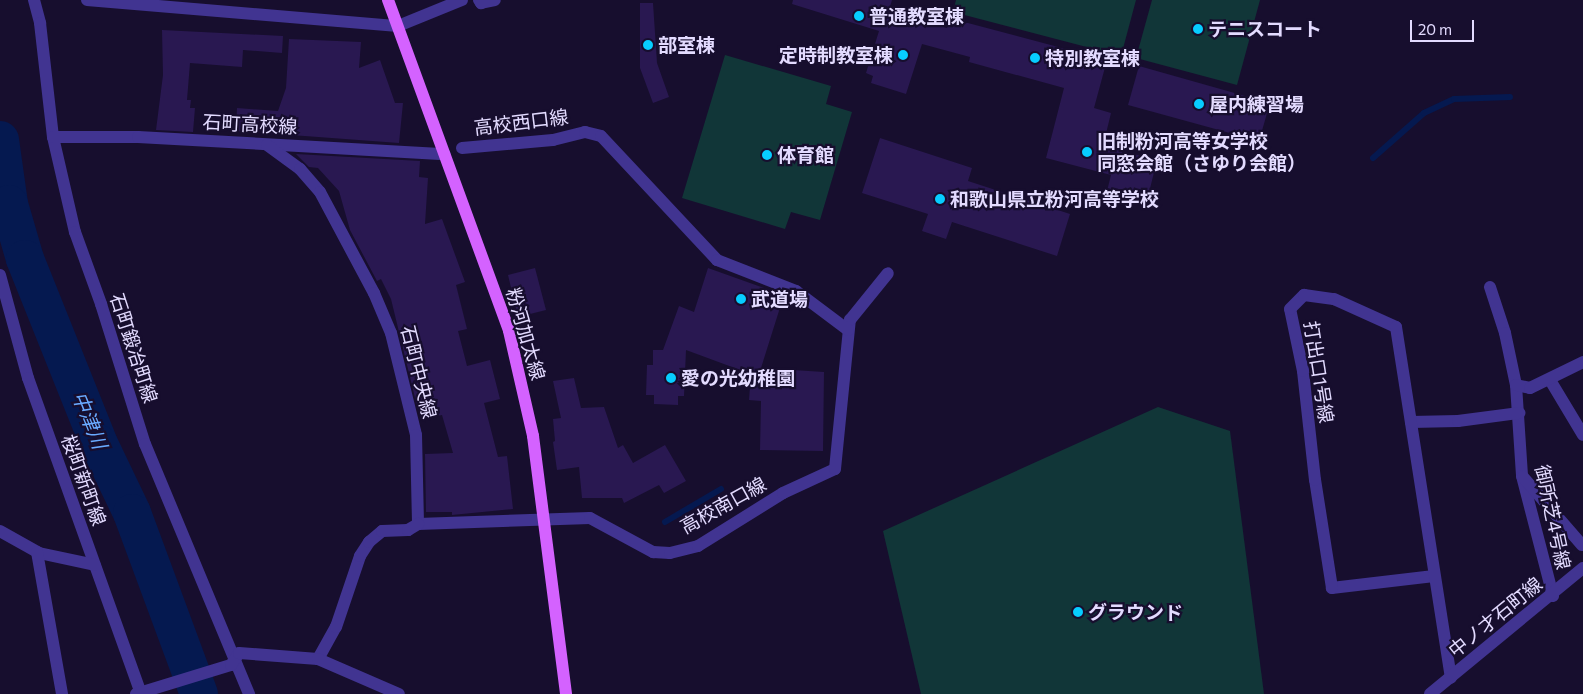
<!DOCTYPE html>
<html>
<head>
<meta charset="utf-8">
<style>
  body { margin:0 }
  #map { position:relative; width:1583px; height:694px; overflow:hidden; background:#170e2e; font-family:Commissioner,"Noto Sans JP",sans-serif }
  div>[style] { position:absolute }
  .green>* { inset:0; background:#113638 }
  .stream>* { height:6px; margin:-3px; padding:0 3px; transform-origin:3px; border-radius:3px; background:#051950 }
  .river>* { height:38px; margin:-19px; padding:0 19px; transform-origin:19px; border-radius:19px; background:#051950 }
  .building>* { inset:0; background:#291851 }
  .minor>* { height:12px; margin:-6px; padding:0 6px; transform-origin:6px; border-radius:6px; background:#413491 }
  .major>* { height:12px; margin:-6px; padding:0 6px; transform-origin:6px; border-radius:6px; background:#d462ff }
  .dots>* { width:14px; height:14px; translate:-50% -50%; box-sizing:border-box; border:2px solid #170e2e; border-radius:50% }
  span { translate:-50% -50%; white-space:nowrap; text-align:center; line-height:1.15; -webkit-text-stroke:4.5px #170e2e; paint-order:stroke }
  .poi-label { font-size:19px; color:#e3dbff; font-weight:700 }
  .left { translate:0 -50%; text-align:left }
  .right { translate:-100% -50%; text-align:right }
  .street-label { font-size:19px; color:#e3dbff }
  .water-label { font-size:20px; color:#69aaff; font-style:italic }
  .scale { position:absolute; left:1410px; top:20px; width:64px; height:22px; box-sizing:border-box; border:2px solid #e3dbff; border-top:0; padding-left:6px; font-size:15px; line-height:18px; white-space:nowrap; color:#e3dbff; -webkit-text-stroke:4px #170e2e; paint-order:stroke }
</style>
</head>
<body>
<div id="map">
  <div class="green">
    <div style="clip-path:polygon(956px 0,1136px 0,1121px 56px,953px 12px)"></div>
    <div style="clip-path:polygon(1152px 0,1260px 0,1237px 85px,1136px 58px)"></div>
    <div style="clip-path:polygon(725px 55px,831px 86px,826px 104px,852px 112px,820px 220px,791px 212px,785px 229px,682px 198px)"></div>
    <div style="clip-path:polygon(1158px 407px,1230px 431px,1264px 694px,921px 694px,883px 531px)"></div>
  </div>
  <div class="stream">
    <div style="left:1373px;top:158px;width:68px;rotate:-41.4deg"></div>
    <div style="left:1424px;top:113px;width:33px;rotate:-25deg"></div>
    <div style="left:1454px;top:99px;width:56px;rotate:-2deg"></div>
    <div style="left:665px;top:522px;width:65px;rotate:-30.5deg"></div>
  </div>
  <div class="river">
    <div style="left:0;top:140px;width:65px;rotate:82deg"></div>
    <div style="left:9px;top:204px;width:57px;rotate:73.8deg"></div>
    <div style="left:25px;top:259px;width:199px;rotate:68.2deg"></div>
    <div style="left:99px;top:444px;width:76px;rotate:64.4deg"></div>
    <div style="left:132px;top:513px;width:193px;rotate:69.7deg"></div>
  </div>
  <div class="building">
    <div style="clip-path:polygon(793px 0,892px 0,889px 10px,947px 28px,949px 18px,1107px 60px,1094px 108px,1111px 113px,1103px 146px,1157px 160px,1147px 201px,1107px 191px,1111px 175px,1046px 158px,1064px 88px,969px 62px,970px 57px,922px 44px,906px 94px,871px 83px,873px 76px,866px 73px,879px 31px,792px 4px)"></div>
    <div style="clip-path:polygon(640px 3px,653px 3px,657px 63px,669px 97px,653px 103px,640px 68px)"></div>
    <div style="clip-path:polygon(162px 30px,283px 36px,282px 53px,243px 50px,242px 67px,190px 63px,187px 100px,191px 100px,190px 108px,195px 108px,193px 132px,156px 130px,163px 75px)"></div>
    <div style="clip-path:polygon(289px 39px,361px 42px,359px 68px,380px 60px,395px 103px,403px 103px,399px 143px,236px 131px,237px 108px,278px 111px,286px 88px)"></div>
    <div style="clip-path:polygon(1139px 66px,1270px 103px,1259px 141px,1128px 105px)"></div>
    <div style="clip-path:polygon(880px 138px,972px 168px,968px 181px,1070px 214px,1057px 256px,952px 222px,946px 239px,922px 231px,928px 214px,862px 193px)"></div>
    <div style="clip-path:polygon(296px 154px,420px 161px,419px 177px,428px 178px,425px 224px,442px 219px,465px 282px,456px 285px,467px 329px,458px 331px,467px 366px,490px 360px,500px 399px,484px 403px,498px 457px,507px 456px,513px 509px,452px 515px,452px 512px,426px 512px,425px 454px,453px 453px,442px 415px,428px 418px,425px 404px,417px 406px,391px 299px,381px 279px,377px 281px,350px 230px,339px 191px,318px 168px,309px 167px)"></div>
    <div style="clip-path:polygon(535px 268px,546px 310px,518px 317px,508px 275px)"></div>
    <div style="clip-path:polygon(708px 268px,784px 295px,761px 368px,824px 372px,823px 451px,760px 450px,761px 401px,749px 400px,751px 374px,686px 350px,684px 396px,678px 396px,678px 405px,654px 404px,654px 395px,646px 395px,647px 365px,653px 365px,653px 350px,663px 350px,679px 306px,694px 312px)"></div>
    <div style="clip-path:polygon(574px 378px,581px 408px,604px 407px,618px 448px,623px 445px,633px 463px,665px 445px,686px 481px,664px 493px,659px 485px,624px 503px,622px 498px,582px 498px,579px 467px,557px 470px,553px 442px,555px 441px,553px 419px,561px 418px,553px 381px)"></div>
  </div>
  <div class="minor">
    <div style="left:34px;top:0;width:24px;rotate:75deg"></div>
    <div style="left:40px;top:23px;width:115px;rotate:83.5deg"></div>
    <div style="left:53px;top:137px;width:98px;rotate:77deg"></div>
    <div style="left:75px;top:232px;width:77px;rotate:70.1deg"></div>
    <div style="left:101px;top:304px;width:147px;rotate:72.6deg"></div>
    <div style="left:145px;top:444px;width:271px;rotate:67.4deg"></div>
    <div style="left:87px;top:0;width:312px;rotate:4.8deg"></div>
    <div style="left:398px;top:26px;width:69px;rotate:-22.1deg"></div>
    <div style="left:479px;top:0;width:4px;rotate:56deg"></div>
    <div style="left:481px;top:3px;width:14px;rotate:-12deg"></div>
    <div style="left:53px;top:137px;width:85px"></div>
    <div style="left:138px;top:137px;width:307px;rotate:3.2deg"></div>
    <div style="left:267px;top:145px;width:41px;rotate:36deg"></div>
    <div style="left:300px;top:169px;width:30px;rotate:49deg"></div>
    <div style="left:320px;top:192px;width:115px;rotate:61.9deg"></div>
    <div style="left:374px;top:293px;width:43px;rotate:67deg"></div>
    <div style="left:391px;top:333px;width:105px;rotate:76.2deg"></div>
    <div style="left:416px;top:435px;width:89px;rotate:88.7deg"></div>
    <div style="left:418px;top:524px;width:172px;rotate:-2deg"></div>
    <div style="left:590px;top:518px;width:72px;rotate:28.4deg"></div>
    <div style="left:653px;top:552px;width:17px;rotate:3deg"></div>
    <div style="left:670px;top:553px;width:29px;rotate:-14deg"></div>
    <div style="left:698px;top:546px;width:100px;rotate:-31.9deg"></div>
    <div style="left:783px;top:493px;width:57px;rotate:-24.8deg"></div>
    <div style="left:835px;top:469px;width:150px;rotate:-84.3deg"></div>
    <div style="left:850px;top:320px;width:60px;rotate:-51deg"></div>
    <div style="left:462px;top:148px;width:91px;rotate:-5deg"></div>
    <div style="left:553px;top:140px;width:33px;rotate:-14deg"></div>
    <div style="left:585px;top:132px;width:16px;rotate:14deg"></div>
    <div style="left:601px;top:136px;width:170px;rotate:46.9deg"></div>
    <div style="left:717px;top:260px;width:85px;rotate:21.4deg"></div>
    <div style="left:796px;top:291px;width:65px;rotate:36.9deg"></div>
    <div style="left:0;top:275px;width:107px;rotate:74.8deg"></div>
    <div style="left:28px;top:378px;width:336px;rotate:70.3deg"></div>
    <div style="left:1490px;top:287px;width:48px;rotate:71.9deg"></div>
    <div style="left:1505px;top:333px;width:53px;rotate:78.1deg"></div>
    <div style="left:1516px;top:385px;width:91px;rotate:86.2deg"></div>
    <div style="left:1522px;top:476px;width:124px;rotate:75.5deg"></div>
    <div style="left:1550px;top:380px;width:64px;rotate:59deg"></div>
    <div style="left:1516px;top:385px;width:14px;rotate:12deg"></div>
    <div style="left:1530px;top:388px;width:59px;rotate:-26.1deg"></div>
    <div style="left:1411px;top:422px;width:47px;rotate:-1.2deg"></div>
    <div style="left:1458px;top:421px;width:62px;rotate:-7.5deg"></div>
    <div style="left:1523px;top:477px;width:90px;rotate:49.1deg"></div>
    <div style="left:0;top:531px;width:45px;rotate:29.4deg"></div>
    <div style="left:39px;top:553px;width:57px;rotate:12.1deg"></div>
    <div style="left:37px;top:552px;width:144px;rotate:80deg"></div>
    <div style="left:1434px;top:576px;width:103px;rotate:173.3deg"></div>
    <div style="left:1332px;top:588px;width:109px;rotate:-98.9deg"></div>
    <div style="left:1315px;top:480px;width:110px;rotate:-96.3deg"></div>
    <div style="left:1303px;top:371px;width:63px;rotate:-101.8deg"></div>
    <div style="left:1290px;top:309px;width:20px;rotate:-45deg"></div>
    <div style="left:1304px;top:295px;width:30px;rotate:8deg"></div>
    <div style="left:1334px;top:299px;width:68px;rotate:24.3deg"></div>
    <div style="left:1396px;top:327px;width:355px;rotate:81.1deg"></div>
    <div style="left:318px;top:659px;width:37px;rotate:-61deg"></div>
    <div style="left:336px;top:627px;width:75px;rotate:-71.3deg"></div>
    <div style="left:360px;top:556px;width:17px;rotate:-57deg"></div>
    <div style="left:369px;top:542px;width:17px;rotate:-40deg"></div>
    <div style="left:382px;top:531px;width:26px;rotate:-2deg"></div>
    <div style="left:408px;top:530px;width:12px;rotate:-31deg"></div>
    <div style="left:136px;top:694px;width:99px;rotate:-17deg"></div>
    <div style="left:231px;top:665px;width:14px;rotate:-56deg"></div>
    <div style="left:239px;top:653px;width:79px;rotate:4.3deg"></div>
    <div style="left:318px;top:659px;width:88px;rotate:23.4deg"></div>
    <div style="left:1430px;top:694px;width:198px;rotate:-39.5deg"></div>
  </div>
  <div class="major">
    <div style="left:388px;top:0;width:352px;rotate:69.9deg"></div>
    <div style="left:509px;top:331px;width:108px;rotate:77.1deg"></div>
    <div style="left:533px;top:436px;width:260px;rotate:82.7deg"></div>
  </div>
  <div class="dots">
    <div style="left:859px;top:16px;background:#07cdff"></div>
    <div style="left:1198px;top:29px;background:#07cdff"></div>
    <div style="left:648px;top:45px;background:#07cdff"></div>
    <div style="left:903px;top:55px;background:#07cdff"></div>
    <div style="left:1035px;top:58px;background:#07cdff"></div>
    <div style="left:1199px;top:104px;background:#07cdff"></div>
    <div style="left:1087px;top:152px;background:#07cdff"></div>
    <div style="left:767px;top:155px;background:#07cdff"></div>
    <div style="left:940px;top:199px;background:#07cdff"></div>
    <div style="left:741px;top:299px;background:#07cdff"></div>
    <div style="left:671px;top:378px;background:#07cdff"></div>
    <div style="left:1078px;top:612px;background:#07cdff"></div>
  </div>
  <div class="poi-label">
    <span class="left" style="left:869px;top:16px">普通教室棟</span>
    <span class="left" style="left:1208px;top:29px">テニスコート</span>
    <span class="left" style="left:658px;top:45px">部室棟</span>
    <span class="right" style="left:893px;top:55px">定時制教室棟</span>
    <span class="left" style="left:1045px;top:58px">特別教室棟</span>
    <span class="left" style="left:1209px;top:104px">屋内練習場</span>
    <span class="left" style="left:1097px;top:152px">旧制粉河高等女学校<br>同窓会館（さゆり会館）</span>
    <span class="left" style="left:777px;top:155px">体育館</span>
    <span class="left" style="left:950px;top:199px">和歌山県立粉河高等学校</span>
    <span class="left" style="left:751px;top:299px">武道場</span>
    <span class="left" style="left:681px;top:378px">愛の光幼稚園</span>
    <span class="left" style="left:1088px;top:612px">グラウンド</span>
  </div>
  <div class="street-label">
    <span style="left:521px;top:122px;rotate:-7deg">高校西口線</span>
    <span style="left:250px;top:124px;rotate:3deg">石町高校線</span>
    <span style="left:526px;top:334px;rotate:74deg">粉河加太線</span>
    <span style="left:134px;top:348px;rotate:72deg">石町鍛冶町線</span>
    <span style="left:419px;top:372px;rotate:76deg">石町中央線</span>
    <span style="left:1319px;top:372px;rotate:81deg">打出口1号線</span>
    <span style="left:84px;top:480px;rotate:70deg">桜町新町線</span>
    <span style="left:723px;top:505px;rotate:-29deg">高校南口線</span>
    <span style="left:1553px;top:517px;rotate:78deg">御所芝4号線</span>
    <span style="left:1495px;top:617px;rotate:-39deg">中ノ才石町線</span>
  </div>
  <div class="water-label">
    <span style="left:90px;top:420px;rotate:68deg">中津川</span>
  </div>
  <div class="scale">20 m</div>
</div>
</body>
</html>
